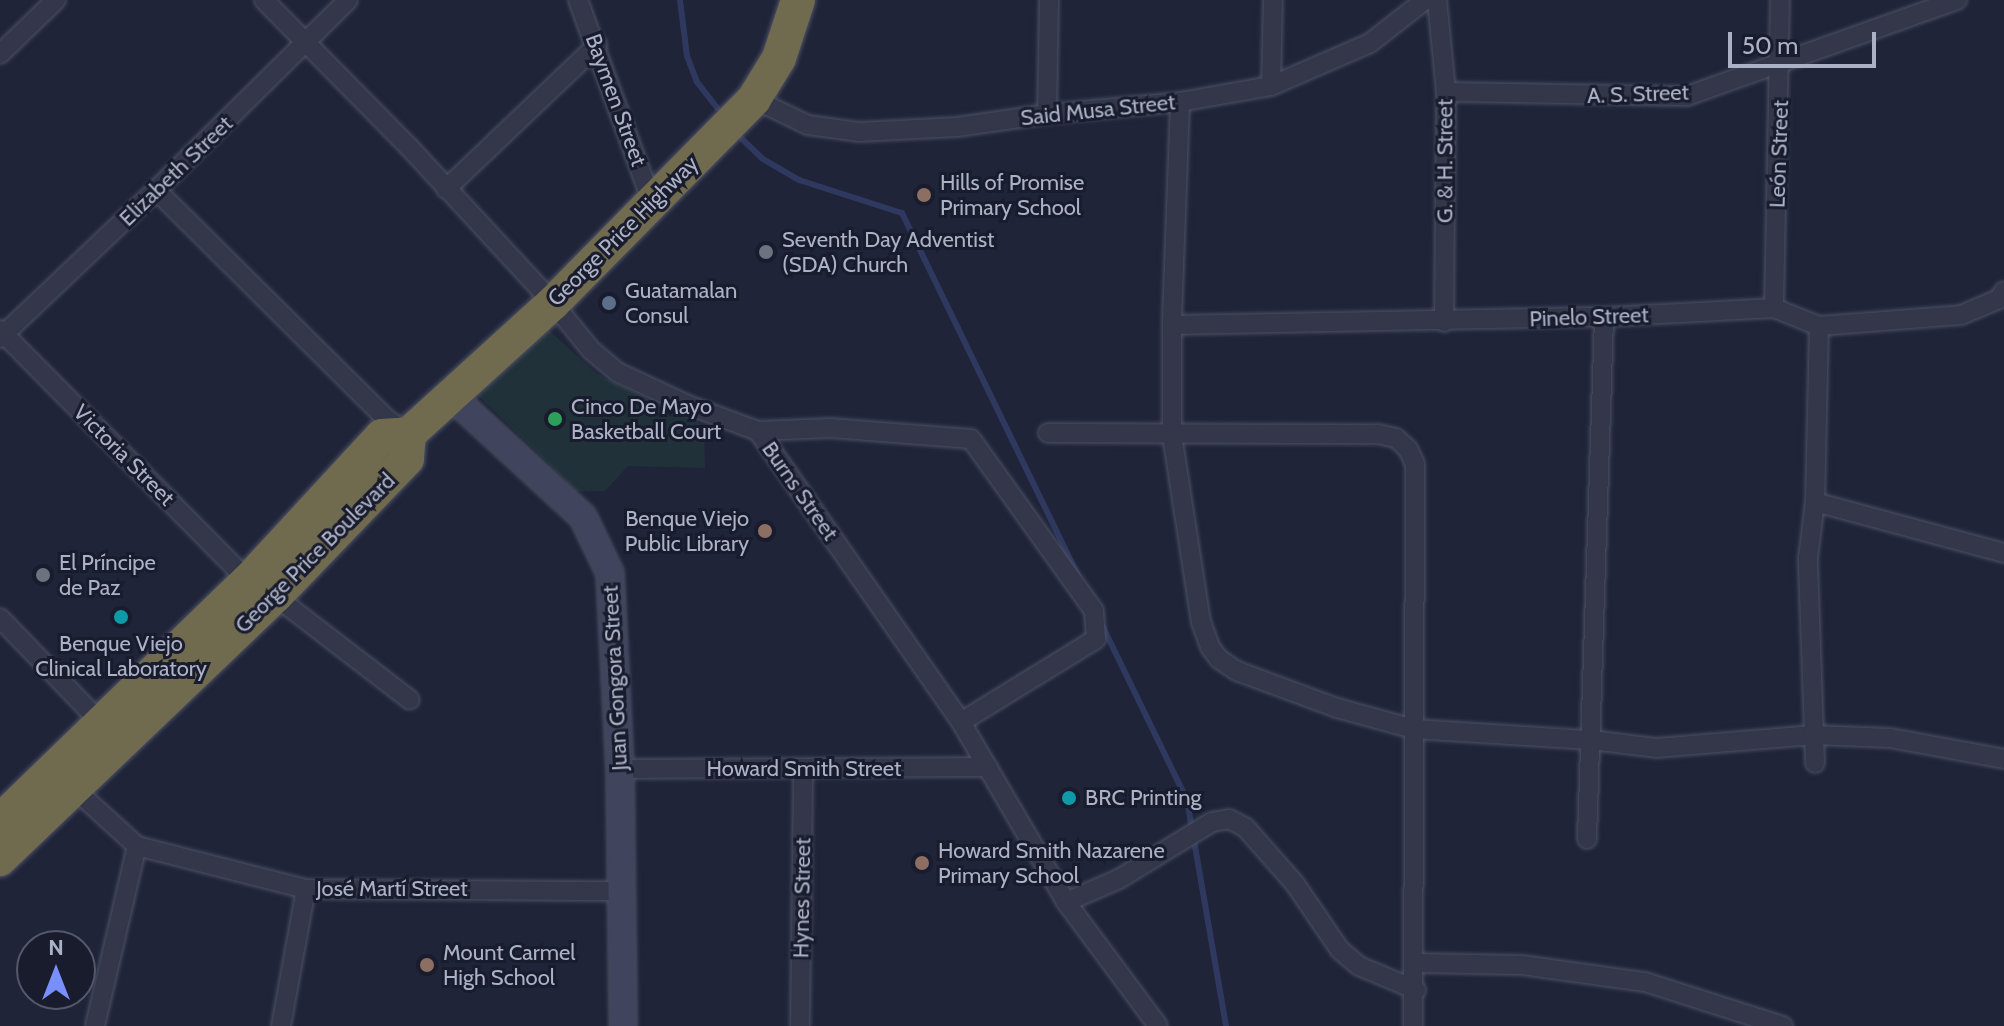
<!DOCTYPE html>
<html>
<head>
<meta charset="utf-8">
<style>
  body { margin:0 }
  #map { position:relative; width:2004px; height:1026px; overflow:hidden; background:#1f2439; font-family:Cabin,sans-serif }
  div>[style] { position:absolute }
  .green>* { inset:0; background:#21313a }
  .stream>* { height:6px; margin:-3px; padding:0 3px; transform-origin:3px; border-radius:3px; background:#2f395f }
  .roads { filter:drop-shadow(0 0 2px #4d5164) drop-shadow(0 0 2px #4d5164) }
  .street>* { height:18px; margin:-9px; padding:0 9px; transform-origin:9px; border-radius:9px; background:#333749 }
  .secondary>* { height:26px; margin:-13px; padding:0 13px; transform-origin:13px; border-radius:13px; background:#40445c }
  .highway>* { height:34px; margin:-17px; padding:0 17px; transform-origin:17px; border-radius:17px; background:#706a4f }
  .dots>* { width:22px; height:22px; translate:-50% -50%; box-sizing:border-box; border:4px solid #181c2d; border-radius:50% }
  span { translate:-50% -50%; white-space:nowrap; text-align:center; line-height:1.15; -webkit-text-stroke:6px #181c2d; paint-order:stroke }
  .street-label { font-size:22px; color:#adb1c6 }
  .poi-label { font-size:22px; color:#adb1c6 }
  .left { translate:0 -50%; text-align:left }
  .right { translate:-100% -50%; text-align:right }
  .north { position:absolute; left:16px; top:930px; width:80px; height:80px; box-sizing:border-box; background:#181c2d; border:2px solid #54586a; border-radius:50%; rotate:0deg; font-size:22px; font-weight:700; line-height:32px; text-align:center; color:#adb1c6 }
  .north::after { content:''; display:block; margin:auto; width:28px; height:36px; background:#7a8ffe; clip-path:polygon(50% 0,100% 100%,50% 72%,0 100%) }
  .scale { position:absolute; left:1728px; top:32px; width:148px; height:36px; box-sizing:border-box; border:4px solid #adb1c6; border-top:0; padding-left:10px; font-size:24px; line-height:28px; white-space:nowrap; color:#adb1c6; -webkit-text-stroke:6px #181c2d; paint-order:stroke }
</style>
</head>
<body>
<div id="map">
  <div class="green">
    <div style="clip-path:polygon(542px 324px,597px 374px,704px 426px,705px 468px,628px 466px,605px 491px,576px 491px,476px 393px)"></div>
  </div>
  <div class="stream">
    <div style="left:680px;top:0;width:56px;rotate:82.9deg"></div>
    <div style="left:687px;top:56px;width:28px;rotate:69deg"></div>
    <div style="left:697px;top:82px;width:33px;rotate:52deg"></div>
    <div style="left:741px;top:138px;width:30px;rotate:44deg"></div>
    <div style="left:763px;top:159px;width:42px;rotate:30.3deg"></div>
    <div style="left:799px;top:180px;width:108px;rotate:17.8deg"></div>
    <div style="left:902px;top:213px;width:403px;rotate:64.1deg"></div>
    <div style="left:1102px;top:625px;width:195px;rotate:64.1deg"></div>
    <div style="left:1187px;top:800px;width:229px;rotate:80.2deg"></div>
  </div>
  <div class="roads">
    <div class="street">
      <div style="left:264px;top:0;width:206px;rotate:45.4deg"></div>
      <div style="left:409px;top:147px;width:212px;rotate:47.3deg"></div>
      <div style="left:553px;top:303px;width:60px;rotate:51deg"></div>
      <div style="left:591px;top:350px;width:34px;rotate:40deg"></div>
      <div style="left:617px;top:372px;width:78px;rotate:24.9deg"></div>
      <div style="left:688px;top:405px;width:75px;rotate:20.4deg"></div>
      <div style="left:758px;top:431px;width:355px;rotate:55.1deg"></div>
      <div style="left:961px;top:722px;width:208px;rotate:59.7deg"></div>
      <div style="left:1066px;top:902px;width:154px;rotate:53.4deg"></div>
      <div style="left:578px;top:0;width:213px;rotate:69.9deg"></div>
      <div style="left:1437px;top:0;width:92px;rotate:84.4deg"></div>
      <div style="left:1446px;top:92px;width:230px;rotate:90.5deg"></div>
      <div style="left:0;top:54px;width:78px;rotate:-44deg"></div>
      <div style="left:1271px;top:86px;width:86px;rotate:-88.7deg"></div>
      <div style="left:1446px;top:92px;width:241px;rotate:1deg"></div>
      <div style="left:1687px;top:96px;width:287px;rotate:-19.6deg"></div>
      <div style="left:754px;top:99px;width:60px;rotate:25.7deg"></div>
      <div style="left:808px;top:125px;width:51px;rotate:7.8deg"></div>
      <div style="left:859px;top:132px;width:98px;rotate:-2.9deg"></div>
      <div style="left:957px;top:127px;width:91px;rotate:-8.2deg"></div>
      <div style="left:1047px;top:114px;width:134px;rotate:-5.2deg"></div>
      <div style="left:1180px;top:102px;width:92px;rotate:-10deg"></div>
      <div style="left:1271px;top:86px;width:108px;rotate:-23.5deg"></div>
      <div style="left:1370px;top:43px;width:70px;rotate:-38deg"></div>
      <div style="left:1180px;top:102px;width:223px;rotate:92.1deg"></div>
      <div style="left:1172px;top:325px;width:110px;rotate:90deg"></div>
      <div style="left:1172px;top:435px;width:189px;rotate:81.2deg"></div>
      <div style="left:1201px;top:622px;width:27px;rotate:70deg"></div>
      <div style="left:1210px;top:647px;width:15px;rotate:53deg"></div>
      <div style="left:1219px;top:659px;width:22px;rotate:34deg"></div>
      <div style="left:1237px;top:671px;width:107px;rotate:20.3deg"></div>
      <div style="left:1337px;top:708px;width:80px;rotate:15.3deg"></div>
      <div style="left:1414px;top:729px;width:177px;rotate:3.6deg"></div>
      <div style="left:1591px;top:740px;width:65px;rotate:7deg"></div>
      <div style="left:1656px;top:748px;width:158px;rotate:-4.7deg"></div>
      <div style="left:1813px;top:735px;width:77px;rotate:2.2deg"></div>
      <div style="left:1890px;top:738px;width:116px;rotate:10.4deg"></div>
      <div style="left:1047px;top:114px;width:114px;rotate:-89deg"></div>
      <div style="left:446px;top:189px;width:209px;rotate:-43.6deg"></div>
      <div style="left:156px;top:190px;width:325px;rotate:44.8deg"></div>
      <div style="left:387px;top:419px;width:24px;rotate:35deg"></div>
      <div style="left:1774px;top:308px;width:308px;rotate:-88.9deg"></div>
      <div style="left:1172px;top:325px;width:432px;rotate:-1.1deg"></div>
      <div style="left:1604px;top:317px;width:170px;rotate:-3deg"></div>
      <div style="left:1774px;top:308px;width:48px;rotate:21.8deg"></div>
      <div style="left:1819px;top:326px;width:142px;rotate:-4.4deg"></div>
      <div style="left:1961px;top:315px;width:41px;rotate:-22.8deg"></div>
      <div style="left:1999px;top:299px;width:9px;rotate:-58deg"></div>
      <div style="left:0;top:330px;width:353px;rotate:45.3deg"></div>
      <div style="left:0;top:338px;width:215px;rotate:-43.5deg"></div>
      <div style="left:156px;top:190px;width:270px;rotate:-44.7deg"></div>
      <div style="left:758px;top:431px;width:73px;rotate:-2.4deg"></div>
      <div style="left:831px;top:428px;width:140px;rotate:4.5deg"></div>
      <div style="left:971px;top:439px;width:211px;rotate:54.4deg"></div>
      <div style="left:1094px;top:611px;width:28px;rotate:86deg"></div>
      <div style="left:1096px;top:639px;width:158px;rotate:148.4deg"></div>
      <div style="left:1048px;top:433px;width:330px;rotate:0.2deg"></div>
      <div style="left:1378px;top:434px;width:18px;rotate:13deg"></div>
      <div style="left:1396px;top:438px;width:16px;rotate:43deg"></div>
      <div style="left:1408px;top:449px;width:17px;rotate:65deg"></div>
      <div style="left:1415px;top:464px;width:562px;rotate:90.2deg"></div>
      <div style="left:1815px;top:502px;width:196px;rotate:15.1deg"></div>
      <div style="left:275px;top:596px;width:170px;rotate:37.6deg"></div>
      <div style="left:0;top:618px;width:153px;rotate:46.1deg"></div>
      <div style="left:1815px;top:763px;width:205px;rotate:-92deg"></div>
      <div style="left:1808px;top:558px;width:56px;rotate:-82.9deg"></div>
      <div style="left:1815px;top:502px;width:176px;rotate:-88.7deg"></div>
      <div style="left:620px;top:769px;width:368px;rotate:-0.3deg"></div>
      <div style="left:70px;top:785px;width:91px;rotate:42.3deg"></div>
      <div style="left:137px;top:846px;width:174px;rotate:14.3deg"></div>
      <div style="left:306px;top:889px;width:316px;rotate:0.4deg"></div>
      <div style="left:1587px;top:839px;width:522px;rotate:-88.13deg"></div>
      <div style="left:1066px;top:902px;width:58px;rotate:-23.5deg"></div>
      <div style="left:1119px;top:879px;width:109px;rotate:-31.5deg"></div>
      <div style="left:1212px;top:822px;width:17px;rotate:-10deg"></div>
      <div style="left:1229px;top:819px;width:18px;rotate:27deg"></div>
      <div style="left:1245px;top:827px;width:76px;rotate:48.7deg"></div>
      <div style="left:1295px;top:884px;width:80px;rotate:55.7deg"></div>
      <div style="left:1340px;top:950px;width:25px;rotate:40deg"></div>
      <div style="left:1359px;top:966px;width:62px;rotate:22.8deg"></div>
      <div style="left:1415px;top:963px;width:107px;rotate:1.1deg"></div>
      <div style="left:1522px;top:965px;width:124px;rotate:7.9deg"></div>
      <div style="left:1645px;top:982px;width:145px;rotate:17.7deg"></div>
      <div style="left:95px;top:1026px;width:185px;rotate:-76.9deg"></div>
      <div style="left:281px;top:1026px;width:139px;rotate:-79.7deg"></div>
      <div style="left:800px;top:1026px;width:256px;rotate:-89.3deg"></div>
    </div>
    <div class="secondary">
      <div style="left:450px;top:395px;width:180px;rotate:42.5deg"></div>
      <div style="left:583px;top:517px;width:62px;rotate:64.3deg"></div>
      <div style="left:610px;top:573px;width:196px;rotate:87.1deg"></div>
      <div style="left:620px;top:769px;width:257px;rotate:89.3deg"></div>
    </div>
    <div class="highway">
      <div style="left:409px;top:434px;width:195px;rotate:-42.3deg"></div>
      <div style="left:553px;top:303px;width:286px;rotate:-45.4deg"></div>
      <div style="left:754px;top:99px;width:48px;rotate:-58.6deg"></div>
      <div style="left:779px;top:58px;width:61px;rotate:-71.9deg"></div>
      <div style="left:0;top:821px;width:345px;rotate:-44.1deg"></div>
      <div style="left:248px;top:581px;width:197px;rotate:-47.3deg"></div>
      <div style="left:382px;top:436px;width:27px;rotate:-4deg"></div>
      <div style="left:409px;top:434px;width:25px;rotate:95deg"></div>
      <div style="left:407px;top:459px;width:190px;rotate:133.9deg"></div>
      <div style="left:275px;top:596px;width:381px;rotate:136.3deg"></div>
    </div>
  </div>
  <div class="dots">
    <div style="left:924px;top:195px;background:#8d6e63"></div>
    <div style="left:766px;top:252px;background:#6b7280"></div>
    <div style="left:609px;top:303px;background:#5c6f8a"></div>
    <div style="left:555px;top:419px;background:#2e9e5b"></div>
    <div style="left:765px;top:531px;background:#8d6e63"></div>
    <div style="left:43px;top:575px;background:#6b7280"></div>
    <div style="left:121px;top:617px;background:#0f9aa8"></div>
    <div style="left:1069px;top:798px;background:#0f9aa8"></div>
    <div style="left:922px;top:863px;background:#8d6e63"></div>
    <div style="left:427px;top:965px;background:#8d6e63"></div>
  </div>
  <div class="street-label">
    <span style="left:1638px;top:94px;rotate:-2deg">A. S. Street</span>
    <span style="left:616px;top:100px;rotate:70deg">Baymen Street</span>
    <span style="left:1098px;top:110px;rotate:-6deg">Said Musa Street</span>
    <span style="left:1779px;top:154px;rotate:-88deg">León Street</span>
    <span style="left:1445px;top:161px;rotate:-90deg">G. &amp; H. Street</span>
    <span style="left:176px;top:171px;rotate:-44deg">Elizabeth Street</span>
    <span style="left:623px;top:231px;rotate:-45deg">George Price Highway</span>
    <span style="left:1589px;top:317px;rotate:-2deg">Pinelo Street</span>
    <span style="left:124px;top:455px;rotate:45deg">Victoria Street</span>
    <span style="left:800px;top:491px;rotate:55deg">Burns Street</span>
    <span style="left:315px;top:553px;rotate:-45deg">George Price Boulevard</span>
    <span style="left:615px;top:678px;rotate:-93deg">Juan Gongora Street</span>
    <span style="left:804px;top:769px">Howard Smith Street</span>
    <span style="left:392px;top:889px">José Martí Street</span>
    <span style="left:802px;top:898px;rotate:-89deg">Hynes Street</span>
  </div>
  <div class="poi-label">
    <span class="left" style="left:940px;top:195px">Hills of Promise<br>Primary School</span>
    <span class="left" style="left:782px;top:252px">Seventh Day Adventist<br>(SDA) Church</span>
    <span class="left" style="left:625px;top:303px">Guatamalan<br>Consul</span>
    <span class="left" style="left:571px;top:419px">Cinco De Mayo<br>Basketball Court</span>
    <span class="right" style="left:749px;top:531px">Benque Viejo<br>Public Library</span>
    <span class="left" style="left:59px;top:575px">El Príncipe<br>de Paz</span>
    <span style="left:121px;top:656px">Benque Viejo<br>Clinical Laboratory</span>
    <span class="left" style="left:1085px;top:798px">BRC Printing</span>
    <span class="left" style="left:938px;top:863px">Howard Smith Nazarene<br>Primary School</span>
    <span class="left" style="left:443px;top:965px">Mount Carmel<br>High School</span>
  </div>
  <div class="north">N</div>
  <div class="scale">50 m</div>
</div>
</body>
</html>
